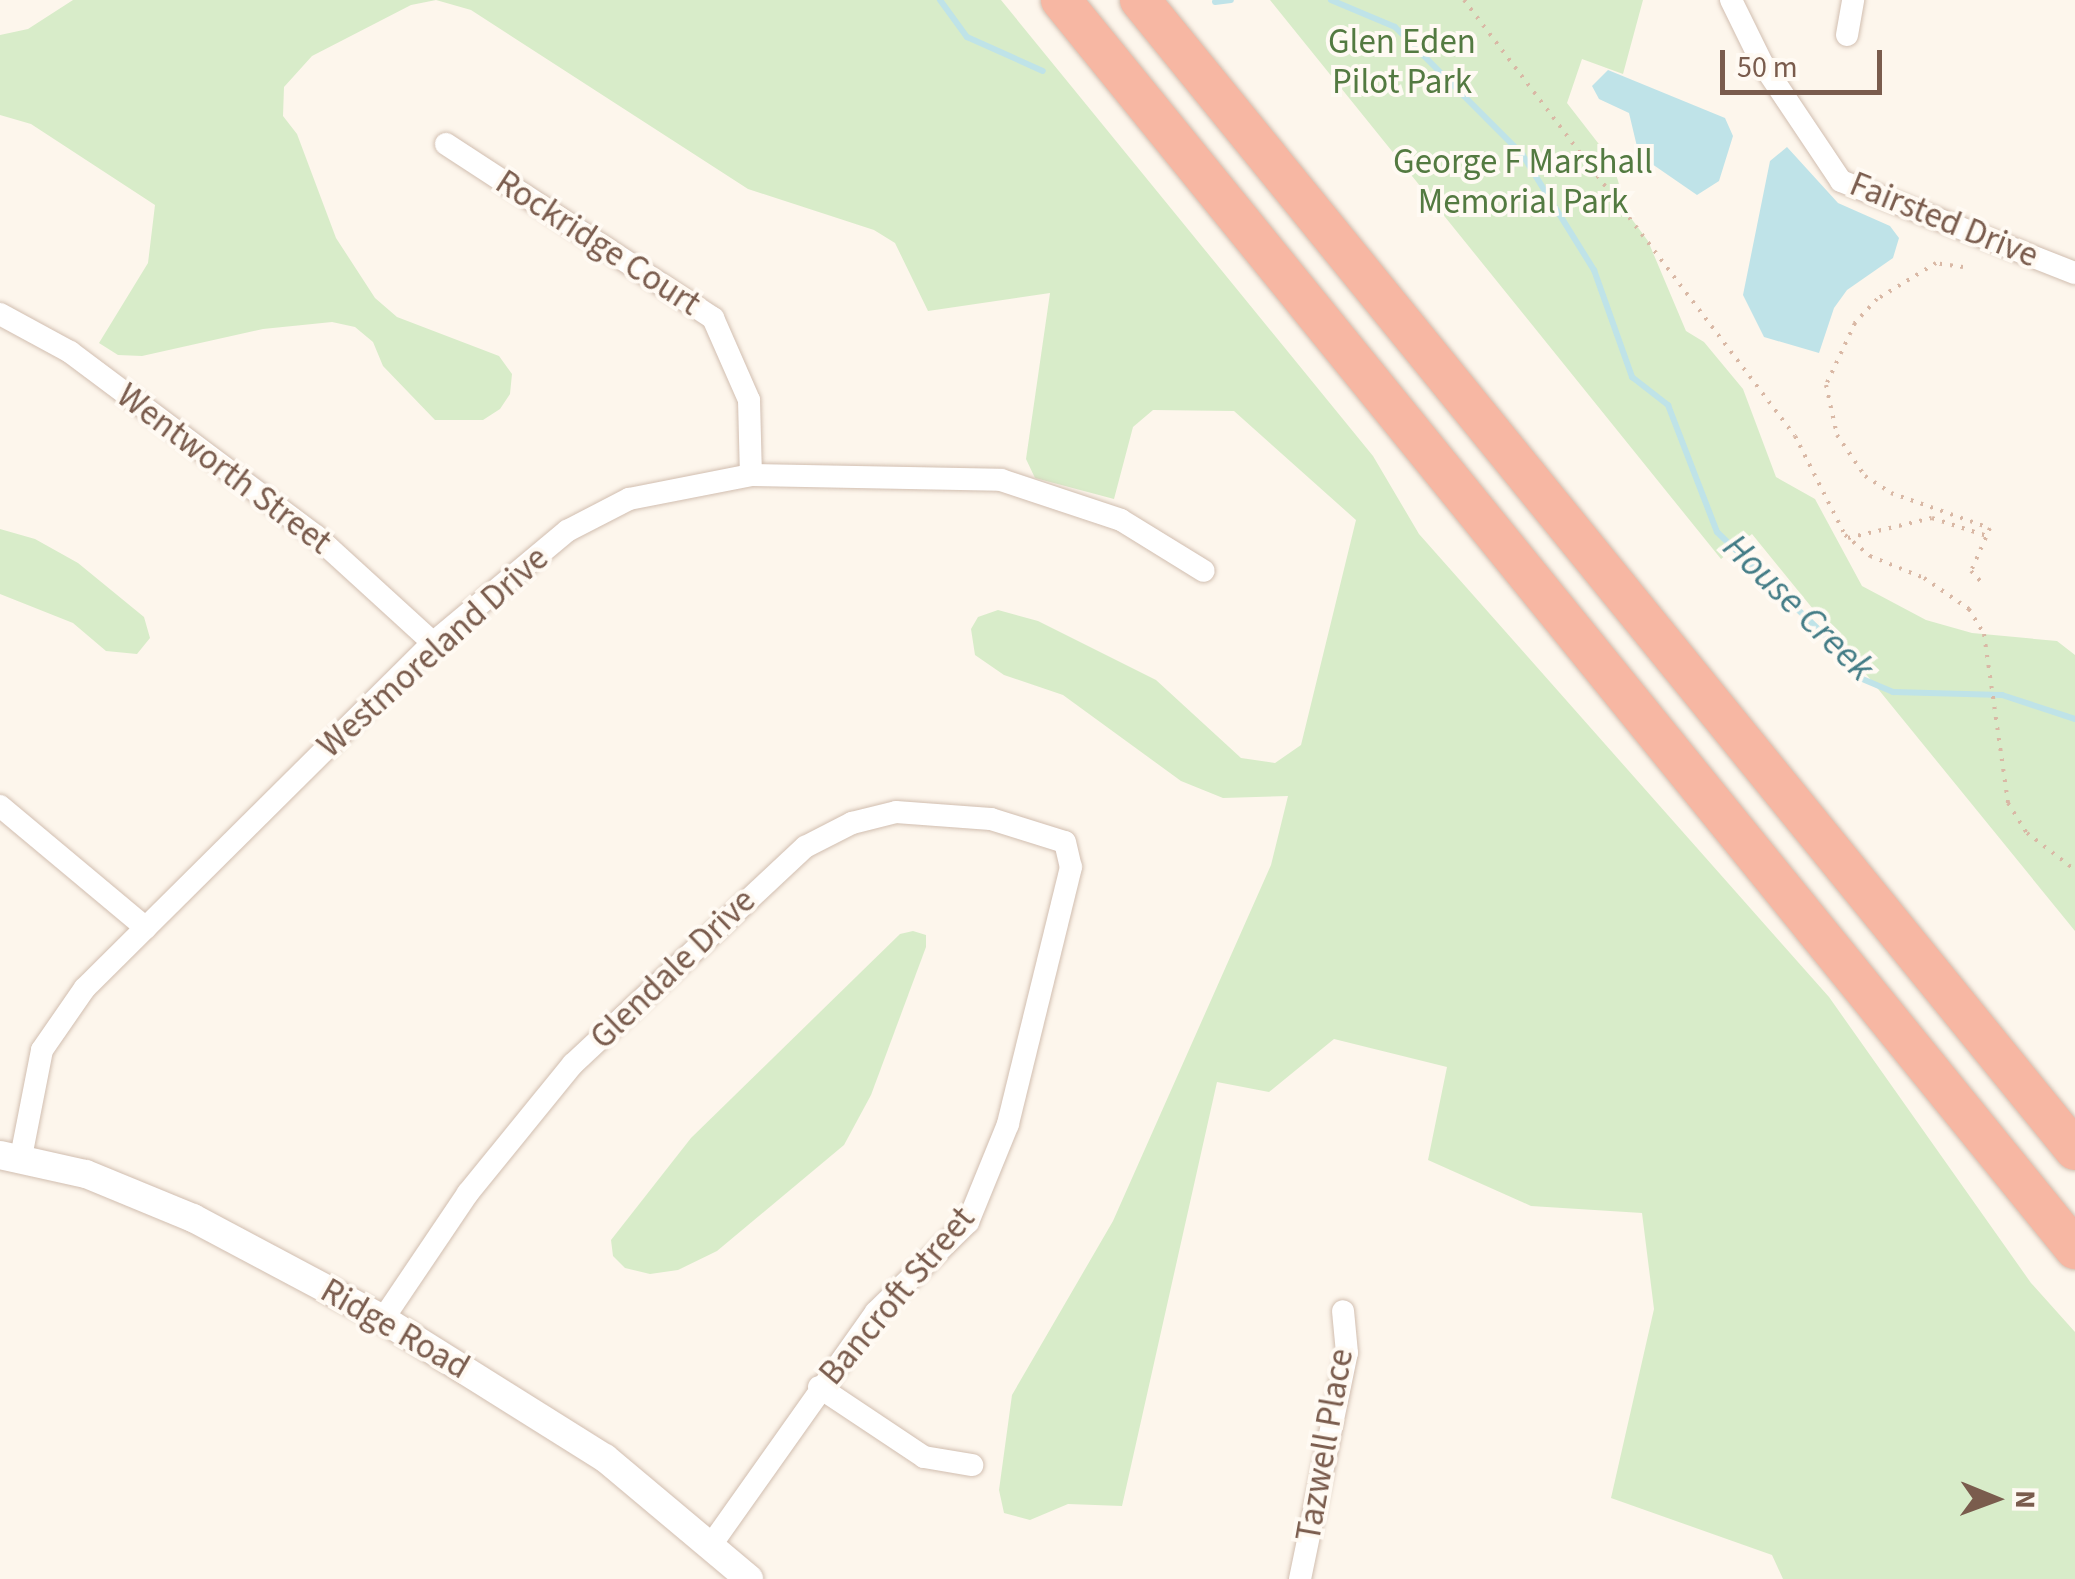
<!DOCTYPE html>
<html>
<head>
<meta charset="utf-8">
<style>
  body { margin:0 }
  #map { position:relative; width:2075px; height:1579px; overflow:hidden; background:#fdf6ec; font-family:"Source Sans 3",sans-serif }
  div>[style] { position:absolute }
  .green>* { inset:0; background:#d8ecc9 }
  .water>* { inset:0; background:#bfe3e8 }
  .stream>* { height:6px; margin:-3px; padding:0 3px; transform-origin:3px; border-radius:3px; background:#bfe3e8 }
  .path>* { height:4px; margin-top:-2px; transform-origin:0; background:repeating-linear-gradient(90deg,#d9b8a5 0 2.5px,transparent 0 10.5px) }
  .roads { filter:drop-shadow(0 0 2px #d1beb0) drop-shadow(0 0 2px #d1beb0) }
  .minor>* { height:22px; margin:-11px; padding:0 11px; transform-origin:11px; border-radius:11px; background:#fff }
  .tertiary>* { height:28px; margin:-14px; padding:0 14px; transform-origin:14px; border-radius:14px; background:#fff }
  .motorway>* { height:40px; margin:-20px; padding:0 20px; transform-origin:20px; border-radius:20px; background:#f7b7a3 }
  span { translate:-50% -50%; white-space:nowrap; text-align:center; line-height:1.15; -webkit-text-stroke:8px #fffaf3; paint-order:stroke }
  .park-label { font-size:35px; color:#537a41 }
  .street-label { font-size:35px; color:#7a5c4d }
  .water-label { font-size:38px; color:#437c86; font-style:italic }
  .north { position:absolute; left:1945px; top:1449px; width:100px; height:100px; -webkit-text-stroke:8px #fffaf3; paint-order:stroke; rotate:91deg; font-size:28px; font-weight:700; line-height:40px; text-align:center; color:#7a5c4d }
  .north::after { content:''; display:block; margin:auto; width:35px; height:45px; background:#7a5c4d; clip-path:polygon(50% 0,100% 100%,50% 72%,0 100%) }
  .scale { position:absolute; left:1720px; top:50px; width:162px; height:45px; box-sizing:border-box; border:5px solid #7a5c4d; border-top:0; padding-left:12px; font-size:30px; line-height:35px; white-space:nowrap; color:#7a5c4d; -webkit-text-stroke:8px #fffaf3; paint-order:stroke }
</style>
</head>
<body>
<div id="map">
  <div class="green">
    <div style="clip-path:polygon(73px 0,436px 0,411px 5px,312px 56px,284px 87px,283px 116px,297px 134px,336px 238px,375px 298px,397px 317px,499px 356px,512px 374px,510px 394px,500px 409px,483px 420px,435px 420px,383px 366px,373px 342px,355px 327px,332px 322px,263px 329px,142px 356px,118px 355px,99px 343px,148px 263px,155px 205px,31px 124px,0 115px,0 35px,28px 29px)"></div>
    <div style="clip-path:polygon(436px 0,1001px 0,1373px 456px,1419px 534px,1829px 997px,2031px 1283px,2075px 1332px,2075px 1579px,1783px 1579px,1772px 1555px,1611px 1498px,1654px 1309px,1642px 1213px,1531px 1206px,1428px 1160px,1447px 1067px,1334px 1039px,1269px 1092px,1217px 1082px,1122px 1506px,1068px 1504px,1030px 1520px,1004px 1513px,999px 1490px,1012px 1395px,1113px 1221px,1271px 865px,1288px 796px,1223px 798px,1181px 781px,1063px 695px,1004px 675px,975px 655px,971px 629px,978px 617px,998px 610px,1038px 621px,1156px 680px,1241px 758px,1275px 763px,1301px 745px,1356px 520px,1234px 411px,1153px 410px,1133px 427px,1114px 499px,1035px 478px,1026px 459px,1050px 293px,928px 311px,895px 243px,874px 230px,748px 189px,471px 10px)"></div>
    <div style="clip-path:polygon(1270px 0,1643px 0,1623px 74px,1582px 59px,1567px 103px,1612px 161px,1628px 214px,1648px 241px,1686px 331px,1704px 342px,1743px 389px,1776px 477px,1815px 499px,1862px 586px,1926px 620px,1972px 633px,2057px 641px,2075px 655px,2075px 931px,1752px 534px,1721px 559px)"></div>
    <div style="clip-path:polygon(0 529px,35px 539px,78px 563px,144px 617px,150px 638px,137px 654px,106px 651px,73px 623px,0 594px)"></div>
    <div style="clip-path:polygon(913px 931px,926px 935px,926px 947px,871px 1095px,844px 1145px,717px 1251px,678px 1270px,650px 1274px,625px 1268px,613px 1256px,611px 1240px,691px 1138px,900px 934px)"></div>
  </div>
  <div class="water">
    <div style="clip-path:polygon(1608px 70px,1725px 118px,1733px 136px,1719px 181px,1697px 195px,1639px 155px,1629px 113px,1599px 99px,1592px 86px)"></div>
    <div style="clip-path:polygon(1787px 147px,1838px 203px,1890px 226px,1899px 238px,1893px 258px,1847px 290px,1834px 308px,1819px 353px,1764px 337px,1743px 295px,1770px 161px)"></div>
  </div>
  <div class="stream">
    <div style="left:940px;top:0;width:46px;rotate:53.9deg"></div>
    <div style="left:967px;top:37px;width:83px;rotate:24.1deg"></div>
    <div style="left:1331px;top:0;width:69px;rotate:22.9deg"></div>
    <div style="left:1395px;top:27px;width:180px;rotate:45deg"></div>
    <div style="left:1522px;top:154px;width:137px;rotate:58.2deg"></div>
    <div style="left:1594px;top:270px;width:114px;rotate:70.4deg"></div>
    <div style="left:1632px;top:377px;width:46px;rotate:37.9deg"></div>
    <div style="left:1668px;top:405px;width:136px;rotate:68.9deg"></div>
    <div style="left:1717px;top:532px;width:170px;rotate:43.8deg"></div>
    <div style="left:1840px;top:650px;width:34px;rotate:54deg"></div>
    <div style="left:1860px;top:678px;width:36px;rotate:23deg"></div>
    <div style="left:1893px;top:692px;width:109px;rotate:1.6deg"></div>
    <div style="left:2002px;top:695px;width:77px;rotate:18.2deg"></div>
    <div style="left:1215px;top:2px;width:16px;rotate:-7deg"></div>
  </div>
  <div class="path">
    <div style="left:1464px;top:0;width:547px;rotate:52.8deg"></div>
    <div style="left:1795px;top:436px;width:111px;rotate:63.2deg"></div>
    <div style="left:1845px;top:535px;width:33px;rotate:40deg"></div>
    <div style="left:1870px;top:556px;width:58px;rotate:22.2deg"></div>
    <div style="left:1924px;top:578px;width:55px;rotate:34.6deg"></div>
    <div style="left:1969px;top:609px;width:29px;rotate:59deg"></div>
    <div style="left:1984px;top:634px;width:171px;rotate:81.9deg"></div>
    <div style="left:2008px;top:803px;width:36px;rotate:58deg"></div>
    <div style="left:2027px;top:833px;width:61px;rotate:37.6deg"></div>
    <div style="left:1963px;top:267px;width:27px;rotate:-172deg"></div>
    <div style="left:1936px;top:263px;width:69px;rotate:148.6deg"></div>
    <div style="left:1877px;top:299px;width:33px;rotate:133deg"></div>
    <div style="left:1855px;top:323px;width:68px;rotate:115.1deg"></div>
    <div style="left:1826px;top:385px;width:51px;rotate:77.6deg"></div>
    <div style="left:1837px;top:435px;width:50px;rotate:55.7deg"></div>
    <div style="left:1865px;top:476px;width:31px;rotate:33deg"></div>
    <div style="left:1891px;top:493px;width:105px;rotate:19.5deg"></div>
    <div style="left:1990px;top:528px;width:47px;rotate:113.8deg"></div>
    <div style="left:1971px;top:571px;width:19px;rotate:47deg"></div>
    <div style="left:1848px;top:538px;width:86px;rotate:-13.4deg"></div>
    <div style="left:1932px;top:518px;width:58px;rotate:18.1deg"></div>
  </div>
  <div class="roads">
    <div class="minor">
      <div style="left:1731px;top:0;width:70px;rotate:63.8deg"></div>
      <div style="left:1762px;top:63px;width:142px;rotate:56.2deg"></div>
      <div style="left:1841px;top:181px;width:251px;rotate:21.5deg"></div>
      <div style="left:1847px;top:35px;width:36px;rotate:-80deg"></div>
      <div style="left:446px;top:144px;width:319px;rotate:33.1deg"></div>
      <div style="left:713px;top:318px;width:90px;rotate:66.3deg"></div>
      <div style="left:749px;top:400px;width:75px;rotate:88.5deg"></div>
      <div style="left:0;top:314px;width:80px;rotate:28.5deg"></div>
      <div style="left:70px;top:352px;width:307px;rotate:36.8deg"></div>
      <div style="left:316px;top:536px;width:159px;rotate:42.4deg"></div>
      <div style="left:0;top:806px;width:190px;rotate:39.9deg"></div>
      <div style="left:21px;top:1157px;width:109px;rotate:-78.9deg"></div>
      <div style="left:42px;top:1050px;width:75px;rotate:-55.3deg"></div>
      <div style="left:85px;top:988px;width:490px;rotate:-44.8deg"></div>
      <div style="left:433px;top:643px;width:175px;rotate:-39.9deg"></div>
      <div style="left:567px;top:531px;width:70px;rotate:-27.3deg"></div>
      <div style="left:629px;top:499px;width:124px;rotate:-11.1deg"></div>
      <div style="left:751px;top:475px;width:250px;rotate:1.1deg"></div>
      <div style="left:1001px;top:480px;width:126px;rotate:18.4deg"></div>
      <div style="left:1121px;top:520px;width:97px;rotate:31.6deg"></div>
      <div style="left:383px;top:1319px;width:152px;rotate:-56deg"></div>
      <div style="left:468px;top:1193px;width:166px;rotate:-50.9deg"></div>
      <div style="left:573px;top:1064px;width:318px;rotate:-43.1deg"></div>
      <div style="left:805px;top:847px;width:53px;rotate:-27.1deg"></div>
      <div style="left:852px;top:823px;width:45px;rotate:-14deg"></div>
      <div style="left:896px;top:812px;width:95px;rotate:4.2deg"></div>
      <div style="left:991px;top:819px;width:77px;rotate:17.3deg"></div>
      <div style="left:1065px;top:842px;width:26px;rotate:77deg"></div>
      <div style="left:1071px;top:867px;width:265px;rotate:103.8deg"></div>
      <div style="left:1008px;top:1124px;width:106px;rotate:112.2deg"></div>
      <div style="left:968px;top:1222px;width:129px;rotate:135.6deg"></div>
      <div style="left:876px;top:1312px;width:286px;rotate:125.3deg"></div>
      <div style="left:819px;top:1387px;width:126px;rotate:33.7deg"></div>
      <div style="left:924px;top:1457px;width:49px;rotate:9.5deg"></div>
      <div style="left:1300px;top:1579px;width:231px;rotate:-78.3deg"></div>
      <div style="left:1347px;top:1353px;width:42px;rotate:-95.4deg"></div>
    </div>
    <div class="tertiary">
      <div style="left:0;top:1155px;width:88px;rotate:12.5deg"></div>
      <div style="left:86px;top:1174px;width:116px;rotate:22.4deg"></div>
      <div style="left:193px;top:1218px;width:215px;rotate:28deg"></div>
      <div style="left:383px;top:1319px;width:262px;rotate:32.1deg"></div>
      <div style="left:605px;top:1458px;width:188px;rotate:40deg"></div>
    </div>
    <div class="motorway">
      <div style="left:1061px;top:0;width:1609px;rotate:50.93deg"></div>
      <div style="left:1140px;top:0;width:1482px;rotate:50.89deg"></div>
    </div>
  </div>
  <div class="park-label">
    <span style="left:1402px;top:62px">Glen Eden<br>Pilot Park</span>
    <span style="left:1523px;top:182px">George F Marshall<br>Memorial Park</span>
  </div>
  <div class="street-label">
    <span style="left:1944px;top:220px;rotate:22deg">Fairsted Drive</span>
    <span style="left:598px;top:243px;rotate:33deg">Rockridge Court</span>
    <span style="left:224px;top:469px;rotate:37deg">Wentworth Street</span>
    <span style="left:433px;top:652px;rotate:-42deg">Westmoreland Drive</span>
    <span style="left:673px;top:969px;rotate:-44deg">Glendale Drive</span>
    <span style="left:897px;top:1296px;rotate:-50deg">Bancroft Street</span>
    <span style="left:395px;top:1329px;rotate:30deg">Ridge Road</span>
    <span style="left:1325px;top:1445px;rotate:-80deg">Tazwell Place</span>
  </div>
  <div class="water-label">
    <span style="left:1798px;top:608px;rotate:44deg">House Creek</span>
  </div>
  <div class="north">N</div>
  <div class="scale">50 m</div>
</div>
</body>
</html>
